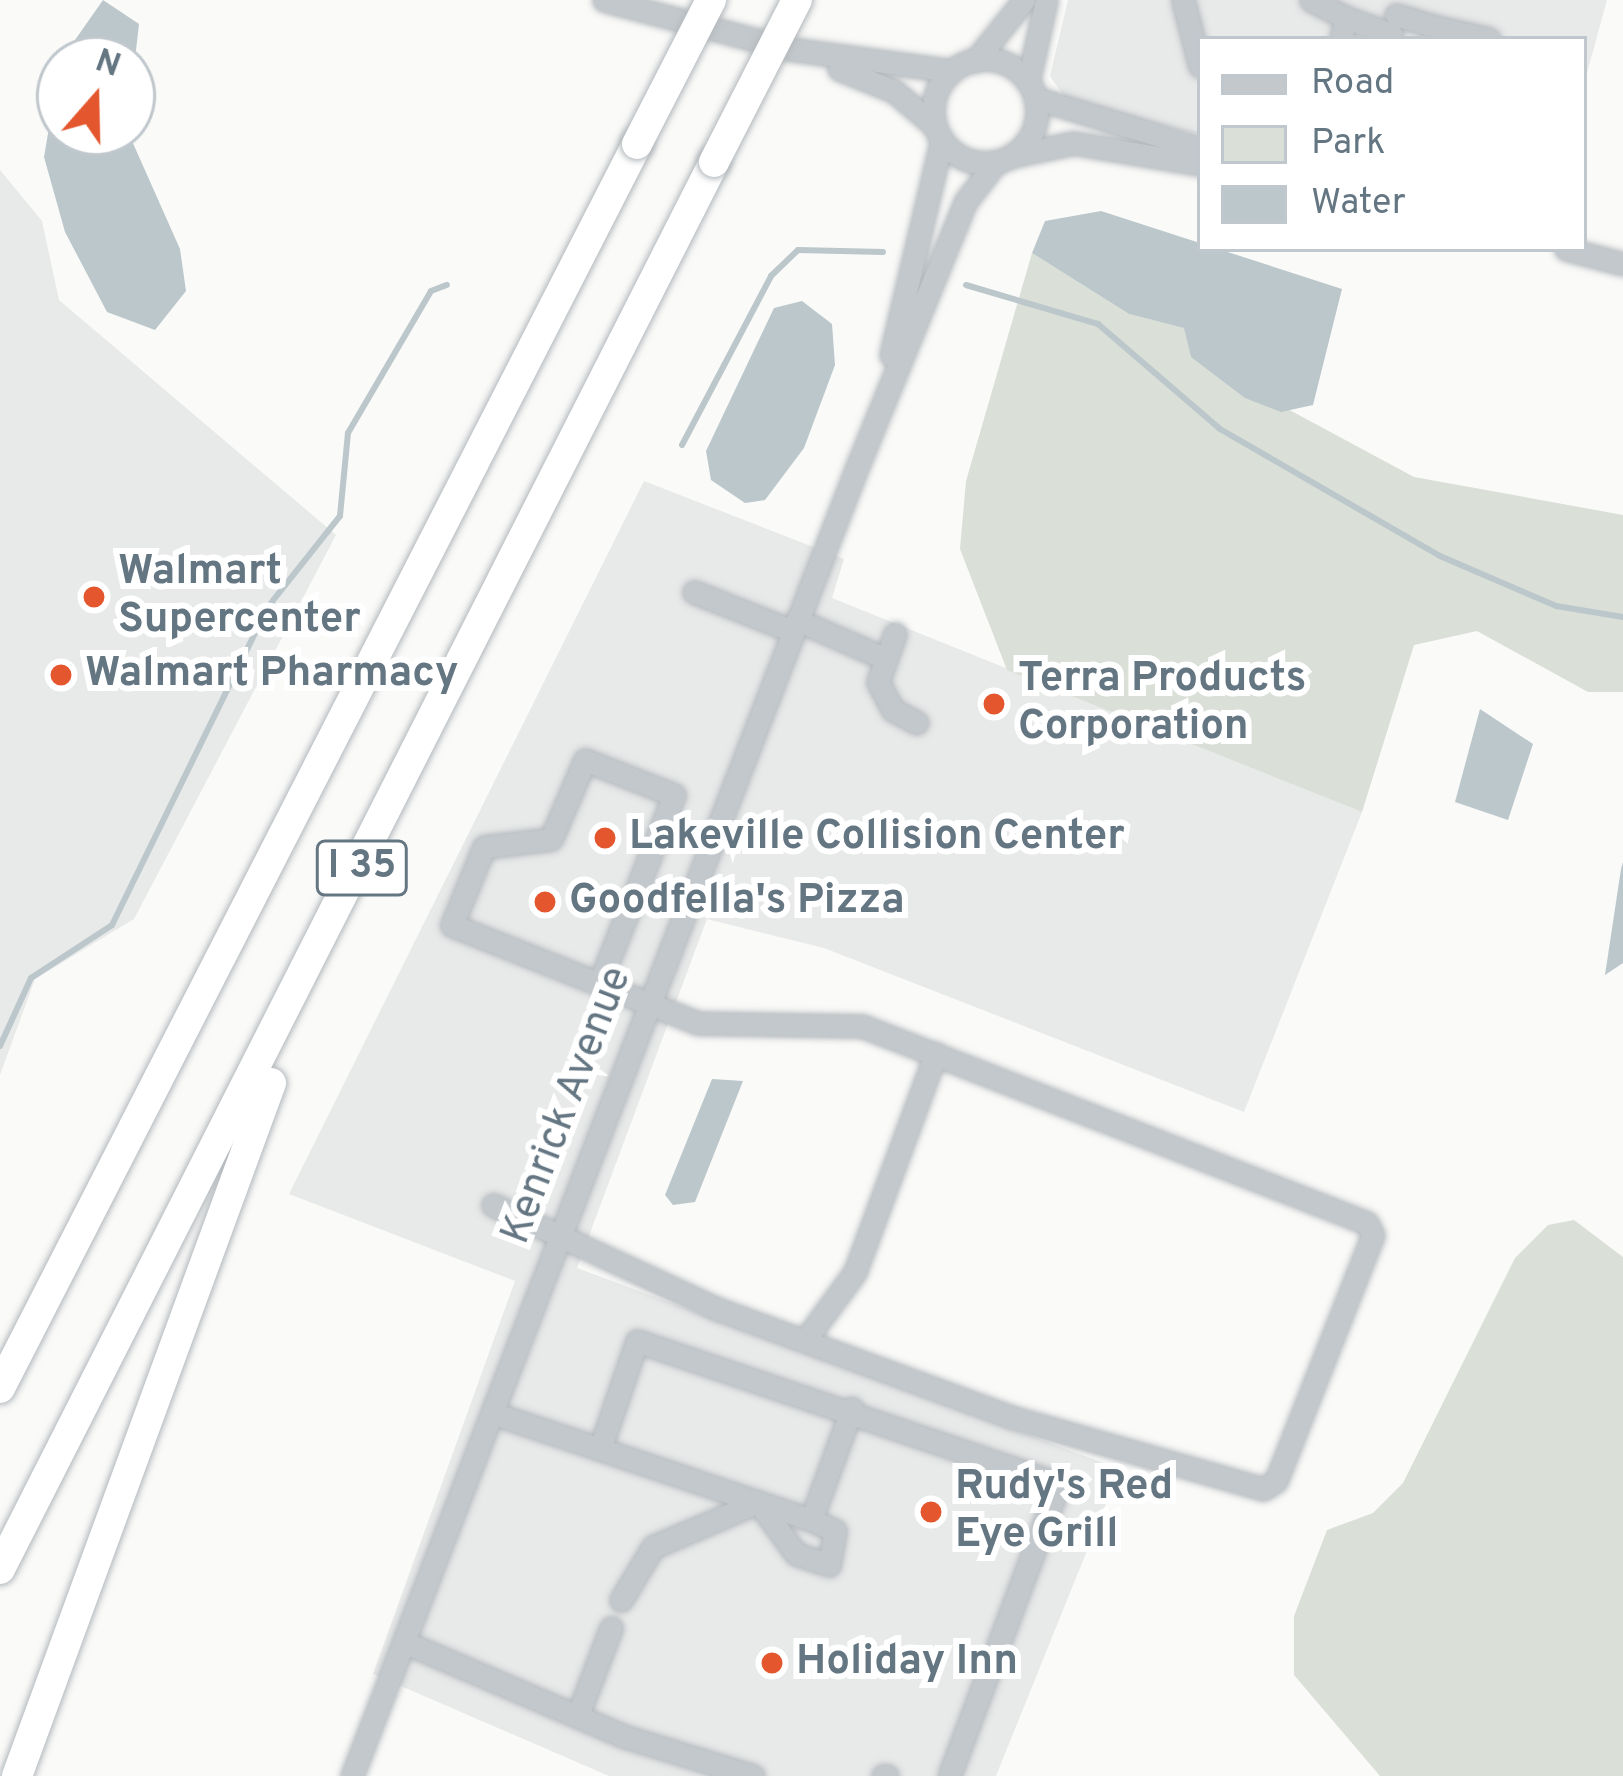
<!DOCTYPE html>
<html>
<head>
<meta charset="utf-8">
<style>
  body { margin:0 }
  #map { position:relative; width:1623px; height:1776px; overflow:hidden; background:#fafaf8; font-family:Overpass,sans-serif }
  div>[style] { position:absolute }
  .built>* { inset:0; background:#e8e9e9 }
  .green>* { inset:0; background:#dadfd7 }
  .water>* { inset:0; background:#bbc7cb }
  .stream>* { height:6px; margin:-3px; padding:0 3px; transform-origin:3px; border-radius:3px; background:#bbc7cb }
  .roads { filter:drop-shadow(0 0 3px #b4b9bd) drop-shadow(0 0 3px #b4b9bd) }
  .minor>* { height:21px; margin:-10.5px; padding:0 10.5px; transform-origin:10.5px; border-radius:10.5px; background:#c3c8cc }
  .minor>.ring { margin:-10.5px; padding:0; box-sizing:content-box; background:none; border:21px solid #c3c8cc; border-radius:50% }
  .highway>* { height:30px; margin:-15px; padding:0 15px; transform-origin:15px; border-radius:15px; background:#fff }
  .bridges { filter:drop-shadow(0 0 3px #b4b9bd) drop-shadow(0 0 3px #b4b9bd) }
  .highway-bridge>* { height:30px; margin:-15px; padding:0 15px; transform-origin:15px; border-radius:15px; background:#fff }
  .dots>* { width:33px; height:33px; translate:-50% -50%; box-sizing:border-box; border:6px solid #fff; border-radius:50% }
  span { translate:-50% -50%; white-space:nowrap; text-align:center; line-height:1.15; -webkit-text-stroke:12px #fff; paint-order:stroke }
  .shield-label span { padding:3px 9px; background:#fff; border:3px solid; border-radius:9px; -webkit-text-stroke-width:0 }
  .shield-label { font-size:39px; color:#657683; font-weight:700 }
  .poi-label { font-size:42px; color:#657683; font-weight:700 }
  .left { translate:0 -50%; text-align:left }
  .street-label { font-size:42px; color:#657683 }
  .legend { position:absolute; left:1197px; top:36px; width:390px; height:216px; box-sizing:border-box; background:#fff; border:3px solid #c1c8cd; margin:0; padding:15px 21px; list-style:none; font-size:36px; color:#657683 }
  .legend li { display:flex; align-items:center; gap:24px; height:60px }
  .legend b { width:60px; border:3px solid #c1c8cd }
  .north { position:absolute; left:36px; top:36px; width:120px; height:120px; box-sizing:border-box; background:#fff; border:3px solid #c1c8cd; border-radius:50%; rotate:20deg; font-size:33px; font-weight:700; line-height:48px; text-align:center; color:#657683 }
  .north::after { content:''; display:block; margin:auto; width:42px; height:54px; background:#e4572e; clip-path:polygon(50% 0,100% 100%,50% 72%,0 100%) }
</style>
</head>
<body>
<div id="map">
  <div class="built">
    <div style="clip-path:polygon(1068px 0,1607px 0,1584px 84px,1584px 39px,1200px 39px,1200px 135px,1067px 101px,1050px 76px)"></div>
    <div style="clip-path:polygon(0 170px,42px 221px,59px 300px,336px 535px,134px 919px,35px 979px,0 1075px)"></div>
    <div style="clip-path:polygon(644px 481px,844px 559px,832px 598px,1362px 812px,1244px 1112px,824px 948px,707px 919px,577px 1268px,1120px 1469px,996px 1776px,609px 1776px,373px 1674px,515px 1281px,289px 1194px)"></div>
  </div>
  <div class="green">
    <div style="clip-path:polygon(1032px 253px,1129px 314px,1185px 328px,1191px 357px,1414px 477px,1623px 515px,1623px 692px,1588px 692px,1477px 631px,1414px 645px,1362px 812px,1007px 670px,960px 549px,966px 481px)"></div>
    <div style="clip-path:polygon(1574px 1220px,1623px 1257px,1623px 1776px,1380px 1776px,1294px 1675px,1294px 1616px,1327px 1530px,1373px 1513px,1403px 1483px,1515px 1258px,1548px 1225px)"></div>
  </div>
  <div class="water">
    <div style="clip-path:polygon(103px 0,139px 24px,132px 85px,132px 60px,61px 60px)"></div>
    <div style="clip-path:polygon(60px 63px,60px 132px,128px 132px,180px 249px,186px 291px,155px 330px,107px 312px,65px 232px,44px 157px)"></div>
    <div style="clip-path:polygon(1101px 211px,1342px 289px,1313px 405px,1281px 412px,1245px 398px,1191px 357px,1184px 328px,1129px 314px,1032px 253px,1045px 221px)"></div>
    <div style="clip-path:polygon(802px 301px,832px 324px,835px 365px,804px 448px,765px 500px,745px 503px,711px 480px,706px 451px,774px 308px)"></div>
    <div style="clip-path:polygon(1480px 709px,1533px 744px,1508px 820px,1455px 802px)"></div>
    <div style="clip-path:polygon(1623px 862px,1623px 963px,1605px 975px,1621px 869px)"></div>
    <div style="clip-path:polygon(712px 1079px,743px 1081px,695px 1202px,673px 1205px,665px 1195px)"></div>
  </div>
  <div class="stream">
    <div style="left:966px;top:285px;width:138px;rotate:16.5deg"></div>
    <div style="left:1098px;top:324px;width:161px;rotate:40.7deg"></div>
    <div style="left:1220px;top:429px;width:254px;rotate:30deg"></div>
    <div style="left:1440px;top:556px;width:126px;rotate:23.3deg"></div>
    <div style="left:1556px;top:606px;width:68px;rotate:9.3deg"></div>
    <div style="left:682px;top:445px;width:191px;rotate:-62.2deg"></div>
    <div style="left:771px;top:276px;width:37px;rotate:-44deg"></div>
    <div style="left:798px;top:250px;width:85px;rotate:1.3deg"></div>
    <div style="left:0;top:1046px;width:75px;rotate:-65.5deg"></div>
    <div style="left:31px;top:978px;width:97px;rotate:-33.2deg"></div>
    <div style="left:112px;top:925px;width:353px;rotate:-63.9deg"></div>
    <div style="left:267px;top:608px;width:117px;rotate:-51.6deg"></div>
    <div style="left:340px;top:516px;width:83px;rotate:-84.5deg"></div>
    <div style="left:348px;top:433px;width:164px;rotate:-59.7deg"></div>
    <div style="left:431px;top:291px;width:17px;rotate:-21deg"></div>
  </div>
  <div class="roads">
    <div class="minor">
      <div style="left:604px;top:0;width:191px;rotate:14.8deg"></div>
      <div style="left:789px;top:49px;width:164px;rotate:7.7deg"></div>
      <div style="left:1183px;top:0;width:68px;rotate:75.6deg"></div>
      <div style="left:1311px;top:0;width:39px;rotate:27deg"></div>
      <div style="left:1396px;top:15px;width:42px;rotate:16.7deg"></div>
      <div style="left:1436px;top:27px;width:12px;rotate:99deg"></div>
      <div style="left:1436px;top:27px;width:54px;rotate:12.8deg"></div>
      <div style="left:1341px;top:39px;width:22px;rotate:-77deg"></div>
      <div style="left:1346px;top:18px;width:48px;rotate:19.6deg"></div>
      <div class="ring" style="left:933px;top:59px;width:83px;height:83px"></div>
      <div style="left:975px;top:61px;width:78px;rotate:-51.2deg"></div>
      <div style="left:839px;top:69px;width:59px;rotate:21.8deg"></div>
      <div style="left:894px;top:91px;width:55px;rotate:40.6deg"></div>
      <div style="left:1028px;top:82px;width:84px;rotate:-77.6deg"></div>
      <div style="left:1035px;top:98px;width:172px;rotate:16.9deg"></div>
      <div style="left:1012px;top:156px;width:62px;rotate:-12deg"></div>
      <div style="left:1073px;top:143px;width:129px;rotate:9.4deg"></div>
      <div style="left:1566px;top:249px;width:59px;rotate:14.7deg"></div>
      <div style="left:891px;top:355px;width:221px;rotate:-76.7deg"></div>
      <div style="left:694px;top:592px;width:105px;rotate:21.7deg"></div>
      <div style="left:797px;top:620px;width:97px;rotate:23.7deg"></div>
      <div style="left:895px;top:634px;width:51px;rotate:109.5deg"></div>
      <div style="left:878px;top:682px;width:32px;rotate:62deg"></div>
      <div style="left:893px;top:710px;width:27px;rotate:28deg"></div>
      <div style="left:493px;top:1205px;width:245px;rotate:24.9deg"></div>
      <div style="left:715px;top:1308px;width:315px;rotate:20.2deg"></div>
      <div style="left:1011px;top:1417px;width:262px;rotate:15.9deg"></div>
      <div style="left:1263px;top:1489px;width:15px;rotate:-32deg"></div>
      <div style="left:1276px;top:1481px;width:264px;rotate:-68.5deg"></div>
      <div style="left:1373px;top:1235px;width:13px;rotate:-117deg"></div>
      <div style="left:1367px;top:1223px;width:542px;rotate:-158.69deg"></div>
      <div style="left:862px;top:1026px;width:164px;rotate:-179deg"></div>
      <div style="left:698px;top:1023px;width:265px;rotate:-158.3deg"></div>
      <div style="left:452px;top:925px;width:84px;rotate:-67.7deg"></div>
      <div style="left:484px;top:847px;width:67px;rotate:-6.8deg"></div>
      <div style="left:551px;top:839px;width:86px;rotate:-66.7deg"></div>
      <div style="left:585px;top:760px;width:96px;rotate:21.5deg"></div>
      <div style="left:674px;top:795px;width:201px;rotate:111.6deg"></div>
      <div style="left:806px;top:1339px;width:83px;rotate:-53.8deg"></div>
      <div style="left:855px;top:1272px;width:233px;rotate:-69.7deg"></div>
      <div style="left:492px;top:1413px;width:114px;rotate:18.4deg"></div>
      <div style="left:600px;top:1449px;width:114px;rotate:-71.1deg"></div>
      <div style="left:637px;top:1341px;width:446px;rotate:18.7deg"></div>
      <div style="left:1059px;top:1484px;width:312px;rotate:110.6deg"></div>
      <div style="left:600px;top:1449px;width:223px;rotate:18.6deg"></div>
      <div style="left:811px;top:1520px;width:119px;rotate:-69.9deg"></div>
      <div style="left:621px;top:1600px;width:62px;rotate:-58.9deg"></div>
      <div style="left:653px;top:1547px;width:114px;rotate:-23.2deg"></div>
      <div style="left:758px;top:1502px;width:64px;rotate:53.8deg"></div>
      <div style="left:796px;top:1554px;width:35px;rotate:18deg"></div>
      <div style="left:829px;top:1565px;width:35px;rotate:-80deg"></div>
      <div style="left:835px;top:1531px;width:26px;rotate:-155deg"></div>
      <div style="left:404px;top:1642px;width:238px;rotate:23.2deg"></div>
      <div style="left:623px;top:1736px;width:136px;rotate:17.1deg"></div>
      <div style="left:579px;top:1712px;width:90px;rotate:-69.1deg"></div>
      <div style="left:352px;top:1776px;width:1405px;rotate:-68.9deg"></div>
      <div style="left:858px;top:465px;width:285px;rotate:-67.8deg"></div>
      <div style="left:966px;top:201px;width:49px;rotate:-52.4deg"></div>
      <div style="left:883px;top:1776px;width:4px"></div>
    </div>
    <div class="highway">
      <div style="left:0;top:1388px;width:1398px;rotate:-62.88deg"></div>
      <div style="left:0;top:1569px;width:1578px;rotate:-63.09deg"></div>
      <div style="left:17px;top:1776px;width:738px;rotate:-69.87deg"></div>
    </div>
  </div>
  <div class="bridges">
    <div class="highway-bridge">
      <div style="left:637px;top:144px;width:162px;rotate:-62.8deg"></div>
      <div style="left:714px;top:162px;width:182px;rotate:-62.9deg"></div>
    </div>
  </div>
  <div class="dots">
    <div style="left:94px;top:597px;background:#e4572e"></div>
    <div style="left:61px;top:675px;background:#e4572e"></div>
    <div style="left:994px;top:704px;background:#e4572e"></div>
    <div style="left:605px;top:838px;background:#e4572e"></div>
    <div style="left:545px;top:902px;background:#e4572e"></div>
    <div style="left:931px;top:1512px;background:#e4572e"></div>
    <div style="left:772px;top:1663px;background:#e4572e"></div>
  </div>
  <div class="shield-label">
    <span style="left:362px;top:868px">I 35</span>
  </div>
  <div class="poi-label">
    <span class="left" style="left:118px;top:597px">Walmart<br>Supercenter</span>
    <span class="left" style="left:85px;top:675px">Walmart Pharmacy</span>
    <span class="left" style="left:1018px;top:704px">Terra Products<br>Corporation</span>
    <span class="left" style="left:629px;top:838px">Lakeville Collision Center</span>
    <span class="left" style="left:569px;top:902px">Goodfella's Pizza</span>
    <span class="left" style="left:955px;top:1512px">Rudy's Red<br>Eye Grill</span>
    <span class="left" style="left:796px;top:1663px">Holiday Inn</span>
  </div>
  <div class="street-label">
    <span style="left:568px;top:1106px;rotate:-69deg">Kenrick Avenue</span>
  </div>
  <ul class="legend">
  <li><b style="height:15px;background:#c3c8cc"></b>Road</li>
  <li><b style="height:33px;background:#dadfd7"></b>Park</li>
  <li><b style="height:33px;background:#bbc7cb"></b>Water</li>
  </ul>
  <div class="north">N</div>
</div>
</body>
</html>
